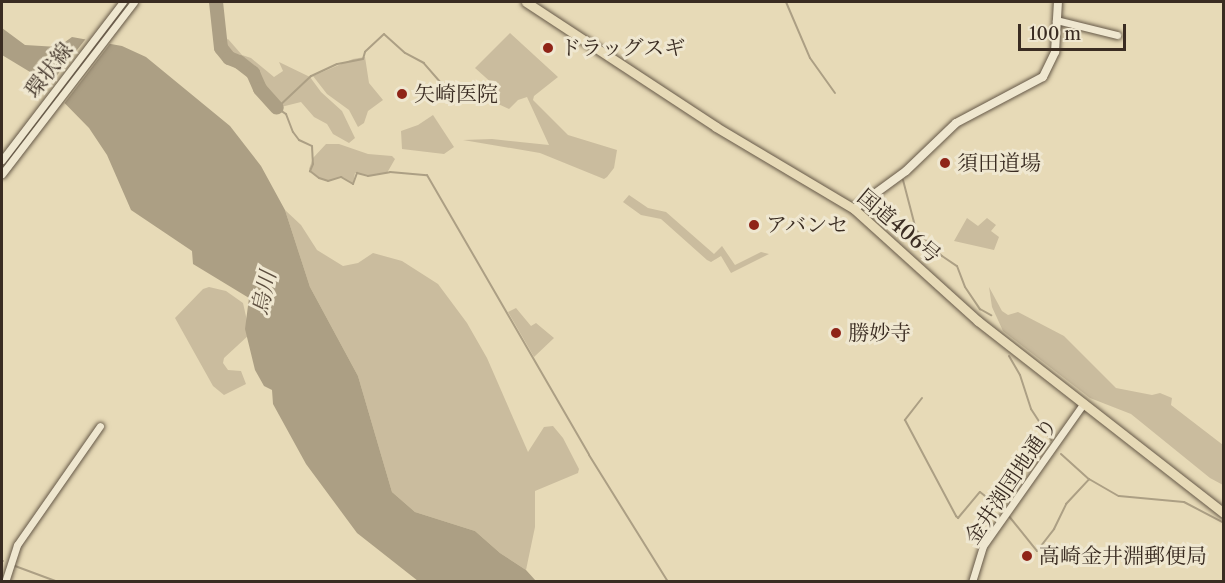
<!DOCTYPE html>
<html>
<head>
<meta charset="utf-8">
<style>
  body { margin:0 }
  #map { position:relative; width:1225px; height:583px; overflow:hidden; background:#e7dab7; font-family:"Libre Caslon Text","Noto Serif JP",serif }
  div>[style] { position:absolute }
  .green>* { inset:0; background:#cabc9e }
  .water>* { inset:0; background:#ac9f84 }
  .pier>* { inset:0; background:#e7dab7 }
  .stream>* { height:2px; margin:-1px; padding:0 1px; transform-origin:1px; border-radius:1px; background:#ac9f84 }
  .river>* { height:14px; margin:-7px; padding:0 7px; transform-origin:7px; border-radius:7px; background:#ac9f84 }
  .roads { filter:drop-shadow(0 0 2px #655847) drop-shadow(0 0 2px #655847) }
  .tertiary>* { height:7px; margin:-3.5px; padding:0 3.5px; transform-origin:3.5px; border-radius:3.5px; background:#efe7d0 }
  .secondary>* { height:8px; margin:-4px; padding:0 4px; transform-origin:4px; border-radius:4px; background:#efe7d0 }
  .trunk>* { height:9px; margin:-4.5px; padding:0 4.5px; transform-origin:4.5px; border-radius:4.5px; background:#e7dab7 }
  .dots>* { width:16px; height:16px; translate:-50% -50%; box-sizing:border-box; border:3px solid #efe7d0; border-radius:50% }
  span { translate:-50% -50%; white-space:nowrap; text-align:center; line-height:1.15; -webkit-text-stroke:6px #efe7d0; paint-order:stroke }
  .poi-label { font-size:21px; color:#3a2c22 }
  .left { translate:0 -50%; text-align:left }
  .street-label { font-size:21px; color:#3a2c22 }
  .water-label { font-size:22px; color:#5c4e3f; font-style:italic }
  .frame { position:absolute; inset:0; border:3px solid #3a2c22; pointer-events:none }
  .scale { position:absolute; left:1018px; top:24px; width:108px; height:27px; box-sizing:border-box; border:3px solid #3a2c22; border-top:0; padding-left:8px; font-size:18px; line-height:21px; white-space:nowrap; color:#3a2c22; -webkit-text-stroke:4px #efe7d0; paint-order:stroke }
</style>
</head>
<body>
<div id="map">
  <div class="green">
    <div style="clip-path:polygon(510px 33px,558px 77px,534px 96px,533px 100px,568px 135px,617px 150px,614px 168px,607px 177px,604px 179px,540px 153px,463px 140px,492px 139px,549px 145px,527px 97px,518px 100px,509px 109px,483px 97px,494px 85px,475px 68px)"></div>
    <div style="clip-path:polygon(228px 39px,242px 55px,251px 58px,274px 77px,283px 71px,279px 62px,310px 77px,321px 92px,342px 111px,355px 138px,349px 143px,333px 134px,327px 124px,314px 117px,301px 102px,277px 108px,260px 89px,253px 73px,223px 52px,220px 43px)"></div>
    <div style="clip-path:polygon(365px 57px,369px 83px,383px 100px,368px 111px,364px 123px,358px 127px,349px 110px,327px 94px,313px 76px,353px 59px)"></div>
    <div style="clip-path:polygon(433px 115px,454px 147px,444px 154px,402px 149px,401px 131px,418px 125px)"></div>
    <div style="clip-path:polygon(326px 144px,339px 144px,368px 154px,392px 156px,395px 159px,387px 173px,368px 176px,355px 173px,353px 184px,341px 177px,328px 181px,319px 178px,309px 169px,313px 158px)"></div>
    <div style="clip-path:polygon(629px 195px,648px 208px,666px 212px,714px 254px,722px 246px,735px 265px,761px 252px,769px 254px,731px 273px,721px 256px,711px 262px,707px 260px,661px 219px,641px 215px,623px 202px)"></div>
    <div style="clip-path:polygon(285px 210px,301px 225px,317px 250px,343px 266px,358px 263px,373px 253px,402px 261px,438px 284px,467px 323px,487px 358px,528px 452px,544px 427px,553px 426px,563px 438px,579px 469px,578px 473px,535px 491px,535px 527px,526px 570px,500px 553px,475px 531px,415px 512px,392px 492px,358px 376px,310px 287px)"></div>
    <div style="clip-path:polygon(967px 218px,978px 226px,987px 218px,996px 225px,991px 231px,999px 237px,994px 250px,954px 241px)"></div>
    <div style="clip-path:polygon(209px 287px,226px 291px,243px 303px,250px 334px,224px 358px,223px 363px,228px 370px,241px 371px,246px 384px,224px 395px,213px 386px,175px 318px,203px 289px)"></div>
    <div style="clip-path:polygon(989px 287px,1002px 311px,1008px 315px,1018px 312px,1064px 336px,1116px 388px,1152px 395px,1160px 393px,1172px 398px,1171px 405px,1223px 445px,1223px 485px,1210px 478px,1131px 414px,1090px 398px,1003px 331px,992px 307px)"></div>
    <div style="clip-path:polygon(516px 308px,531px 326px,536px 323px,554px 338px,534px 357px,508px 312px)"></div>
  </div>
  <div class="water">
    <div style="clip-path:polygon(2px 28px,25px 45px,58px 47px,72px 37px,122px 46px,146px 57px,230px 126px,261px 166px,285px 210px,310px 287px,358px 376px,392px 492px,415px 512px,475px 531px,500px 553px,526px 570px,536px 581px,418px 581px,357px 533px,306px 464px,273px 404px,272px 390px,264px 386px,255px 370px,245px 329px,249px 298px,193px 264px,192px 251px,131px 210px,107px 155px,89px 128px,40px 78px,2px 55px)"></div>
  </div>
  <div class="pier">
    <div style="clip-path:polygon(88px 36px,112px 41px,63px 105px,47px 88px)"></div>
  </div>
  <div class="stream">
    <div style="left:786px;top:2px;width:61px;rotate:66.8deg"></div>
    <div style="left:810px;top:58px;width:43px;rotate:54.5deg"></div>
    <div style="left:448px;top:91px;width:37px;rotate:-131deg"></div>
    <div style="left:424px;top:63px;width:21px;rotate:-152deg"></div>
    <div style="left:405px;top:53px;width:28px;rotate:-138deg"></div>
    <div style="left:384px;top:34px;width:26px;rotate:137deg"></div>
    <div style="left:365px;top:52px;width:7px;rotate:106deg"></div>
    <div style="left:363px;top:59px;width:26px;rotate:169deg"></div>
    <div style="left:337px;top:64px;width:29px;rotate:155deg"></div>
    <div style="left:311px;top:76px;width:47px;rotate:136.7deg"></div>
    <div style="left:277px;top:108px;width:11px;rotate:34deg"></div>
    <div style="left:286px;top:114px;width:19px;rotate:69deg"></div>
    <div style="left:293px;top:132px;width:10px;rotate:53deg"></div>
    <div style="left:299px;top:140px;width:14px;rotate:25deg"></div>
    <div style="left:312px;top:146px;width:18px;rotate:87deg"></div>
    <div style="left:313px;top:164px;width:8px;rotate:113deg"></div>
    <div style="left:310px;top:171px;width:11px;rotate:38deg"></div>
    <div style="left:319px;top:178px;width:9px;rotate:18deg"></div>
    <div style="left:328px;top:181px;width:14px;rotate:-17deg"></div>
    <div style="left:341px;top:177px;width:14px;rotate:30deg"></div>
    <div style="left:353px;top:184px;width:12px;rotate:-70deg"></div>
    <div style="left:357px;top:173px;width:11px;rotate:15deg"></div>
    <div style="left:368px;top:176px;width:22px;rotate:-10deg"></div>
    <div style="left:390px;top:172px;width:37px;rotate:5deg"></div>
    <div style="left:427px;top:175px;width:323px;rotate:59.9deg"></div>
    <div style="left:589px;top:455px;width:150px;rotate:58.1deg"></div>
    <div style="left:903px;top:180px;width:52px;rotate:75.4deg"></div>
    <div style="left:916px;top:230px;width:37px;rotate:45deg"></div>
    <div style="left:942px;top:256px;width:18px;rotate:34deg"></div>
    <div style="left:957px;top:266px;width:22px;rotate:69deg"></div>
    <div style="left:965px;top:287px;width:27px;rotate:56deg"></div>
    <div style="left:980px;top:309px;width:13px;rotate:29deg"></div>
    <div style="left:1009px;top:356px;width:22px;rotate:60deg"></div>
    <div style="left:1020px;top:375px;width:36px;rotate:72deg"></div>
    <div style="left:1031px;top:409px;width:37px;rotate:57deg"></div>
    <div style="left:922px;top:398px;width:28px;rotate:128deg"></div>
    <div style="left:905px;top:420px;width:109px;rotate:62deg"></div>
    <div style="left:956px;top:516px;width:3px;rotate:45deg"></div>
    <div style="left:958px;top:518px;width:34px;rotate:-50deg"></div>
    <div style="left:980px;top:492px;width:31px;rotate:38deg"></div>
    <div style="left:1061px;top:454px;width:38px;rotate:42deg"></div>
    <div style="left:1089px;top:479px;width:34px;rotate:30deg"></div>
    <div style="left:1119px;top:496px;width:65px;rotate:5.3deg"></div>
    <div style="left:1184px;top:502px;width:45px;rotate:27.7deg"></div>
    <div style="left:1008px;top:515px;width:46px;rotate:51.1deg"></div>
    <div style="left:1037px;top:551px;width:28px;rotate:-52deg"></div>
    <div style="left:1054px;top:529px;width:28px;rotate:-64deg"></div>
    <div style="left:1066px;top:504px;width:34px;rotate:-47deg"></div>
    <div style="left:2px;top:561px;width:1px"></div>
    <div style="left:15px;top:566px;width:46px;rotate:20.4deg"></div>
  </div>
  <div class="river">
    <div style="left:216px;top:2px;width:46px;rotate:83.8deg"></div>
    <div style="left:221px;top:48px;width:13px;rotate:51deg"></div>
    <div style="left:229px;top:58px;width:11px;rotate:22deg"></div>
    <div style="left:239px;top:62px;width:18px;rotate:38deg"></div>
    <div style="left:253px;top:73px;width:17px;rotate:66deg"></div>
    <div style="left:260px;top:89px;width:25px;rotate:48deg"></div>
  </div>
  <div class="roads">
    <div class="tertiary">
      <div style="left:1056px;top:20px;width:63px;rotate:13.8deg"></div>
      <div style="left:2px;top:160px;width:199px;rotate:-52.6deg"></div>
      <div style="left:2px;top:174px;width:217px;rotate:-52.5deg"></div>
      <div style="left:5px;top:582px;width:39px;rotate:-72deg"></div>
      <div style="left:17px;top:545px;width:145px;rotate:-55.1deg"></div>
      <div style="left:972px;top:582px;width:38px;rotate:-73deg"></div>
      <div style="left:983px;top:546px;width:175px;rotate:-54.8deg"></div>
    </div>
    <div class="secondary">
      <div style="left:854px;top:209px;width:64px;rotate:-36.2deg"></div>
      <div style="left:906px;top:171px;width:69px;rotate:-43.8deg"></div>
      <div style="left:956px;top:123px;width:98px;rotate:-27.9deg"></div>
      <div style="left:1043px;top:77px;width:28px;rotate:-64deg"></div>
      <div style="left:1055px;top:52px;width:50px;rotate:-86.6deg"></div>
    </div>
    <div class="trunk">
      <div style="left:526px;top:2px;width:227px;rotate:33.3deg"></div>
      <div style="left:716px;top:127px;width:161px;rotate:30.7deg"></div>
      <div style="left:854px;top:209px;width:167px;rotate:42.1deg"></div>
      <div style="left:978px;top:321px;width:312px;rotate:38deg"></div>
    </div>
  </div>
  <div class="dots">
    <div style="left:548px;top:48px;background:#8f2418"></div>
    <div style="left:402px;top:94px;background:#8f2418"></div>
    <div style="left:945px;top:163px;background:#8f2418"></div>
    <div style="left:754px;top:225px;background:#8f2418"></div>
    <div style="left:836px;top:333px;background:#8f2418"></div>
    <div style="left:1027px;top:556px;background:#8f2418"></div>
  </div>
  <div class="poi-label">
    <span class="left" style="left:560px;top:48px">ドラッグスギ</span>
    <span class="left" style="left:414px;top:94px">矢崎医院</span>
    <span class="left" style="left:957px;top:163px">須田道場</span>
    <span class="left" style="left:766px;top:225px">アバンセ</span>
    <span class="left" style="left:848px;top:333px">勝妙寺</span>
    <span class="left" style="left:1039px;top:556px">高崎金井淵郵便局</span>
  </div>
  <div class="street-label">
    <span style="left:49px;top:70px;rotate:-52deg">環状線</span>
    <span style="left:899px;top:226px;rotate:40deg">国道406号</span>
    <span style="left:1011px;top:481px;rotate:-56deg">金井渕団地通り</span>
  </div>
  <div class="water-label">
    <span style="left:264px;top:293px;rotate:-78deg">烏川</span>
  </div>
  <div class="frame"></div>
  <div class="scale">100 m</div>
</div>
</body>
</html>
